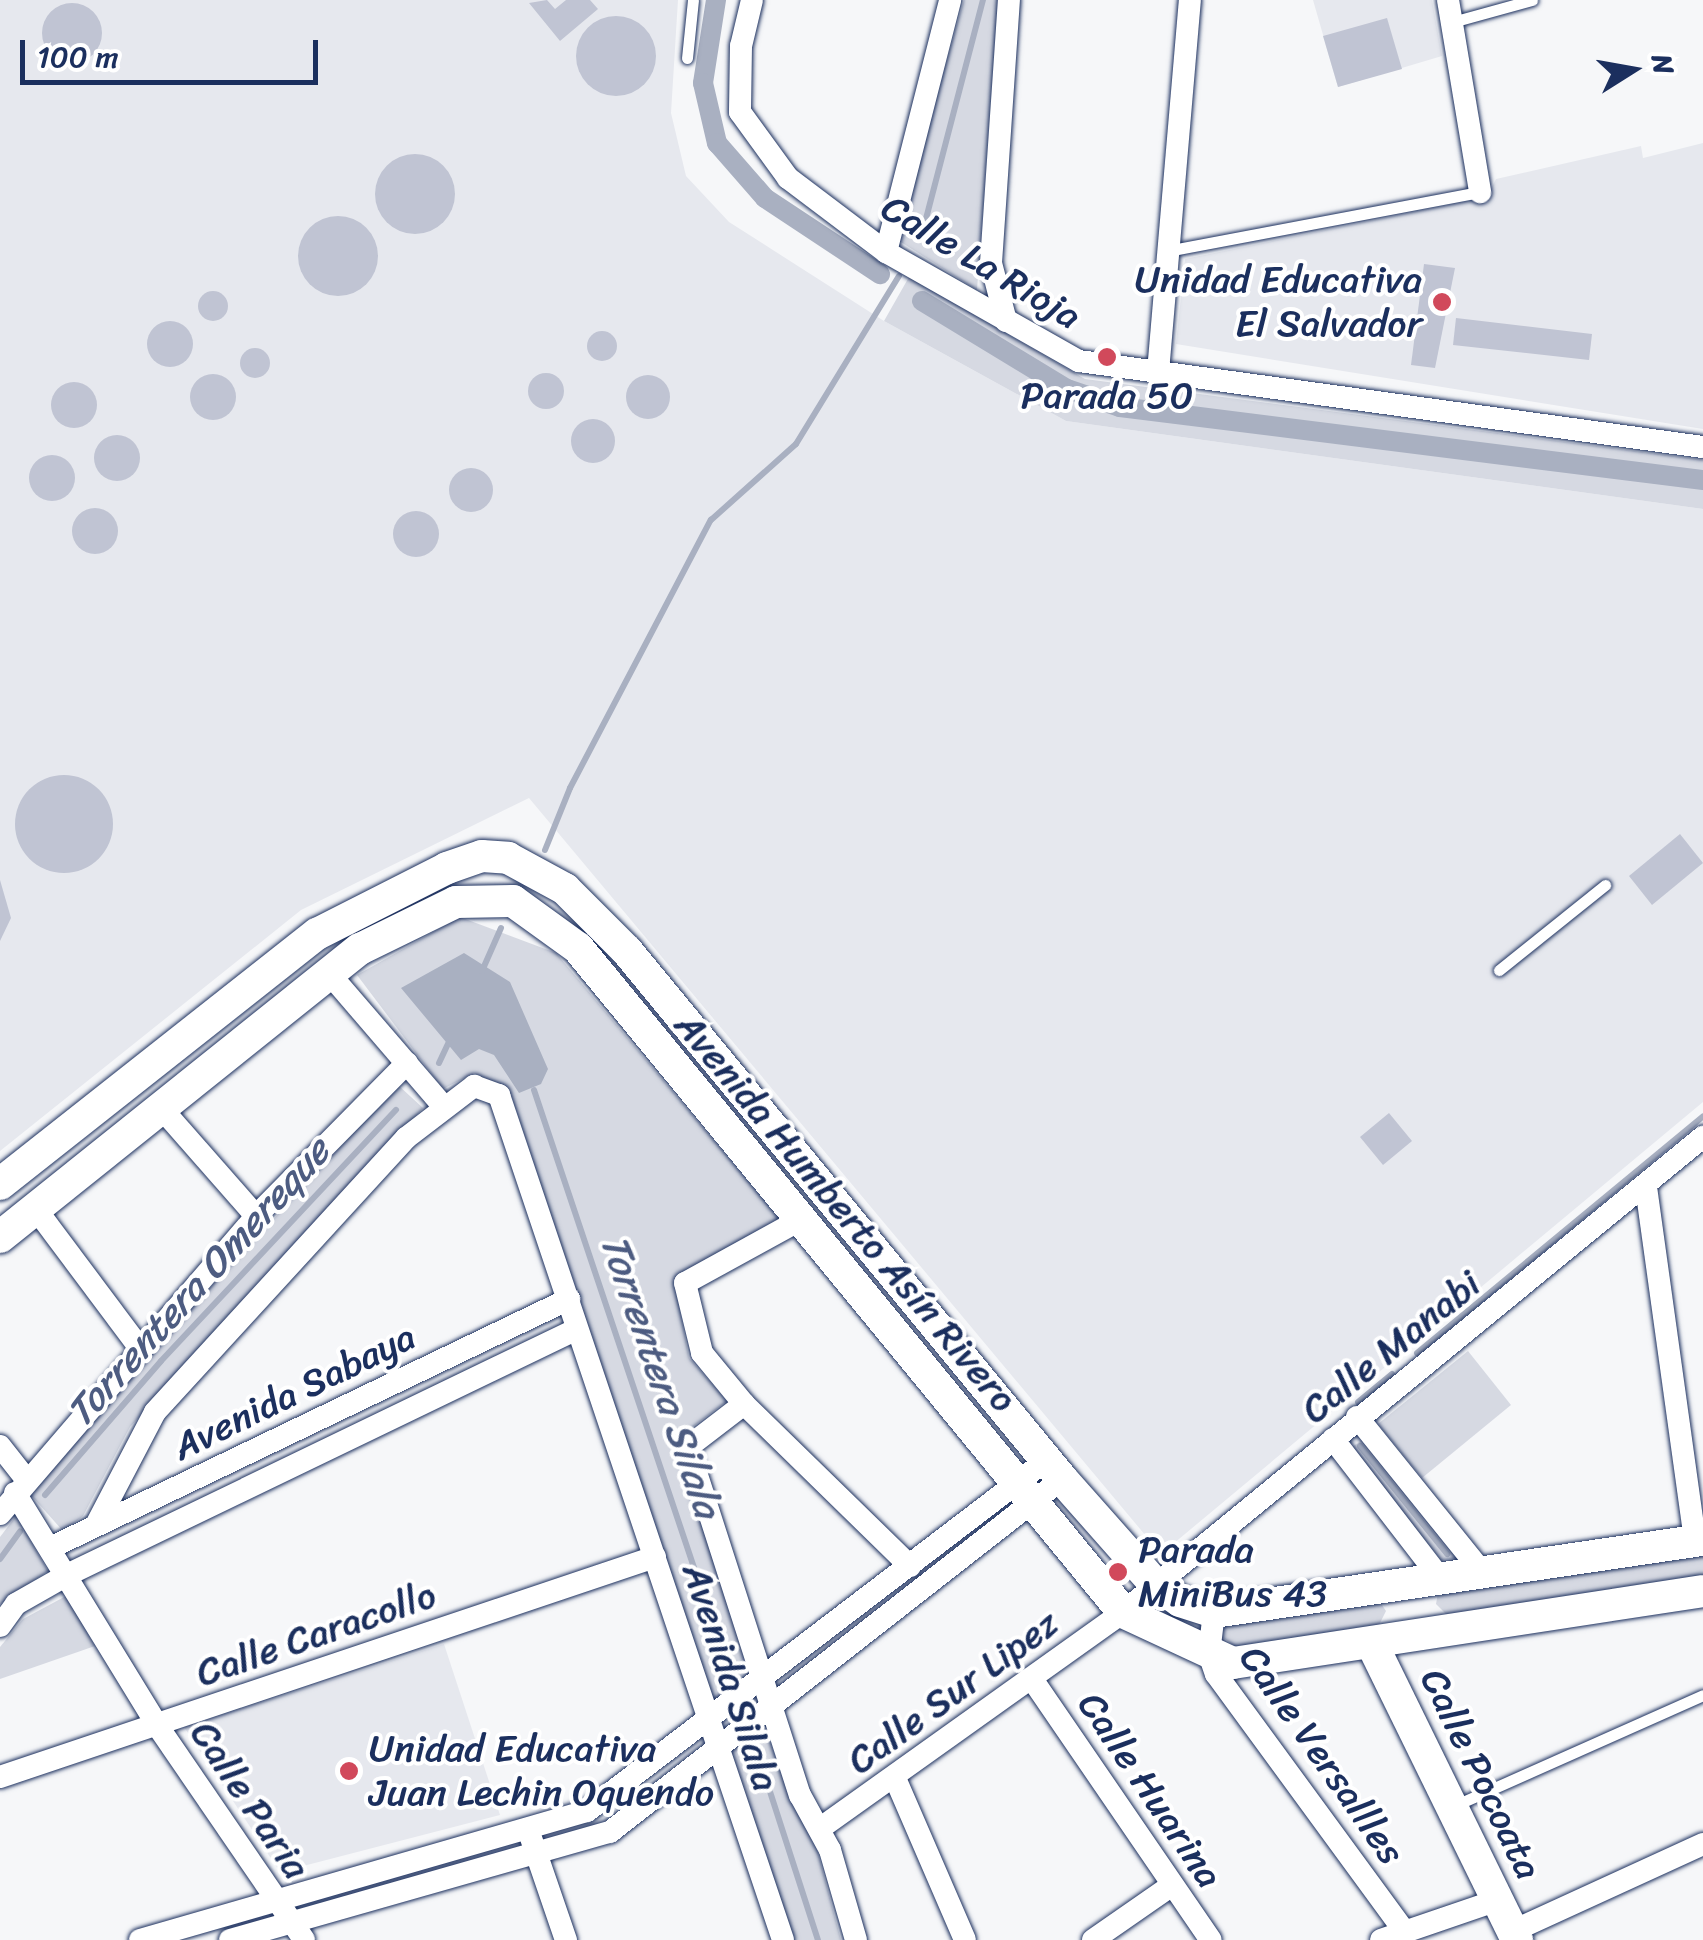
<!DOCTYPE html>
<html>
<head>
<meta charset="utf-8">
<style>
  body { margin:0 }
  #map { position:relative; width:1703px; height:1940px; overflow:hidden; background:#f6f7f9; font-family:Sriracha,sans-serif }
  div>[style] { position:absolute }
  .built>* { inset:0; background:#e6e8ee }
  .green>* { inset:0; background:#d6d9e2 }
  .water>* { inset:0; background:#a9b0c1 }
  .stream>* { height:6px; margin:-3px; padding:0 3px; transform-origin:3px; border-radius:3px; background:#a9b0c1 }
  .canal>* { height:20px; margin:-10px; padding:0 10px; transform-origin:10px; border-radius:10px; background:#a9b0c1 }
  .building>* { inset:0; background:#c0c4d3 }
  .round { border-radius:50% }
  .roads { filter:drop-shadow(0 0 2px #1b2f5e) drop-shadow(0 0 2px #1b2f5e) }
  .lane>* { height:11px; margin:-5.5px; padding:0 5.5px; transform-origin:5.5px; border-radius:5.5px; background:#fff }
  .street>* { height:22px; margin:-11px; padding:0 11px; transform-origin:11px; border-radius:11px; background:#fff }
  .secondary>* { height:32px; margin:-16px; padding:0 16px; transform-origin:16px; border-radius:16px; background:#fff }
  .dots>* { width:28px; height:28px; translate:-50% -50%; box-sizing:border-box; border:5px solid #fff; border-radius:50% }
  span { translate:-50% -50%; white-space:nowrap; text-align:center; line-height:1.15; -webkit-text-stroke:8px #fff; paint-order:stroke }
  .street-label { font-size:38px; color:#1b2f5e }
  .poi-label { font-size:38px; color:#1b2f5e }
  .right { translate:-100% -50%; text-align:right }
  .left { translate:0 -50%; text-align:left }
  .water-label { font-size:40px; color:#4d5c81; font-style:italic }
  .north { position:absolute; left:1583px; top:20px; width:100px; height:100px; -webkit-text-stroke:8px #fff; paint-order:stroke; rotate:79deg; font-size:28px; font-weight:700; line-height:40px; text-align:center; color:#1b2f5e }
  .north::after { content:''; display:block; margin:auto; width:35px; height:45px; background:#1b2f5e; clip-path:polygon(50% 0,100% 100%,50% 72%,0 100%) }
  .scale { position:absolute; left:20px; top:40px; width:298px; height:45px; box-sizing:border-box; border:5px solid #1b2f5e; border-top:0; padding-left:12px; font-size:30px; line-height:35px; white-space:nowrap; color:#1b2f5e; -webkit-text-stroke:8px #fff; paint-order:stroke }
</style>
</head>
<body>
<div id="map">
  <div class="built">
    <div style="clip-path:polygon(0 0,678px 0,671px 113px,686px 176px,729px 222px,884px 321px,1066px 421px,1703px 509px,1703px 1102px,1161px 1554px,529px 798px,301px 910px,0 1151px)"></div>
    <div style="clip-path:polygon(1313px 0,1432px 0,1442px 56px,1338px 87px)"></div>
    <div style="clip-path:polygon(1703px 143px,1703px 429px,1176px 344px,1185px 259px,1487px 197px,1496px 179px,1641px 146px,1643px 158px)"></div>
    <div style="clip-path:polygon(444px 1644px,500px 1815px,280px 1872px,184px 1727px)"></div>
  </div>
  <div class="green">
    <div style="clip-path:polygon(964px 0,998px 0,977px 290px,896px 239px)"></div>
    <div style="clip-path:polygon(909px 277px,1085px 379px,1703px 460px,1703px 509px,1066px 421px,884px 321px)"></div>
    <div style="clip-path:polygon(460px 917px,556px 953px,779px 1218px,674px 1279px,689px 1358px,727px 1401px,675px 1440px,750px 1675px,715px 1705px,509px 1089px,474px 1073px,443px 1089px,357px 975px)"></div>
    <div style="clip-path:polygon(398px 1085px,423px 1108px,130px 1427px,83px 1516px,63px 1531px,30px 1494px,143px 1360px)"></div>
    <div style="clip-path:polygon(1468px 1351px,1511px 1405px,1422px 1478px,1378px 1424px)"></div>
    <div style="clip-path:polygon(1363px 1439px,1458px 1558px,1441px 1560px,1351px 1448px)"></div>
    <div style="clip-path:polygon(16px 1516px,48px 1571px,0 1604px,0 1537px)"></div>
    <div style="clip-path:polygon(1703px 1549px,1703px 1578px,1447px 1615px,1436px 1604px,1438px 1593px)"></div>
    <div style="clip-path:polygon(66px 1596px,95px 1646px,0 1679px,0 1647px,23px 1619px)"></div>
    <div style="clip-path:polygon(1380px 1602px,1386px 1611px,1379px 1625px,1237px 1648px,1221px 1636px,1224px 1626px)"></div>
    <div style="clip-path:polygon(763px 1722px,792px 1803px,815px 1842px,841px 1940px,790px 1940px,724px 1753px)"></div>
  </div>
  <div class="water">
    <div style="clip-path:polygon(464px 953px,510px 982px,548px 1069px,541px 1084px,519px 1093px,494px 1055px,479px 1049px,461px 1060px,401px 988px)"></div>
  </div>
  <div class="stream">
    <div style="left:922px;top:234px;width:242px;rotate:-75.4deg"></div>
    <div style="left:545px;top:850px;width:67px;rotate:-68deg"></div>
    <div style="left:570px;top:788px;width:303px;rotate:-62.3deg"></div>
    <div style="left:711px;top:520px;width:114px;rotate:-41.8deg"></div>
    <div style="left:796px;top:444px;width:197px;rotate:-58.5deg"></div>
    <div style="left:482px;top:971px;width:47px;rotate:-66.2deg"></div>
    <div style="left:439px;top:1063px;width:23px;rotate:-65deg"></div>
    <div style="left:534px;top:1090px;width:623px;rotate:71.48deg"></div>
    <div style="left:1417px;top:1353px;width:371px;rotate:-39.6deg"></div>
    <div style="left:1358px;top:1402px;width:44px;rotate:-39.5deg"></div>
    <div style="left:1360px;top:1446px;width:139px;rotate:51.1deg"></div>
    <div style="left:45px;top:1495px;width:177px;rotate:-49.1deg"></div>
    <div style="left:161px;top:1361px;width:344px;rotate:-46.9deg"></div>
    <div style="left:0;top:1559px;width:34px;rotate:-54deg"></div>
    <div style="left:753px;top:1739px;width:211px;rotate:72.1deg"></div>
  </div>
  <div class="canal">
    <div style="left:716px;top:0;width:84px;rotate:98.9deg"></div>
    <div style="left:703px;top:83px;width:62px;rotate:76.9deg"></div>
    <div style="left:717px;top:143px;width:73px;rotate:48.9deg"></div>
    <div style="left:765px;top:198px;width:138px;rotate:33.5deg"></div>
    <div style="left:922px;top:301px;width:170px;rotate:31.3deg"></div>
    <div style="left:1067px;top:389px;width:56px;rotate:18.8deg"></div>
    <div style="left:1120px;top:407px;width:588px;rotate:7.14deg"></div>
  </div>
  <div class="building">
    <div style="clip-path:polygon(547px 0,555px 9px,566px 0,590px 0,598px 9px,560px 41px,529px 3px)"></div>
    <div class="round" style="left:42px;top:3px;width:60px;height:60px"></div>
    <div class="round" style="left:576px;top:16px;width:80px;height:80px"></div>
    <div style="clip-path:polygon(1387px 18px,1402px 69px,1338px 87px,1323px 36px)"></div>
    <div class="round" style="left:375px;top:154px;width:80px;height:80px"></div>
    <div class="round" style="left:298px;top:216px;width:80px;height:80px"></div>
    <div style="clip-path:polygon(1424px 264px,1455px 268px,1435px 368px,1411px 365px)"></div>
    <div class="round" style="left:198px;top:291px;width:30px;height:30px"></div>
    <div style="clip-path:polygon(1456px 318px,1592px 334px,1589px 360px,1453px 345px)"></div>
    <div class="round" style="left:147px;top:321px;width:46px;height:46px"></div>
    <div class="round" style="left:587px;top:331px;width:30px;height:30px"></div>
    <div class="round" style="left:240px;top:348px;width:30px;height:30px"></div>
    <div class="round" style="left:528px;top:373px;width:36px;height:36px"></div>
    <div class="round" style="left:190px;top:374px;width:46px;height:46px"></div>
    <div class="round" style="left:626px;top:375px;width:44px;height:44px"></div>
    <div class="round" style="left:51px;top:382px;width:46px;height:46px"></div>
    <div class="round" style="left:571px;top:419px;width:44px;height:44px"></div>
    <div class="round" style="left:94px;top:435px;width:46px;height:46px"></div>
    <div class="round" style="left:29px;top:455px;width:46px;height:46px"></div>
    <div class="round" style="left:449px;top:468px;width:44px;height:44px"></div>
    <div class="round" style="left:72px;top:508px;width:46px;height:46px"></div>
    <div class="round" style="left:393px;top:511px;width:46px;height:46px"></div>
    <div class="round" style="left:15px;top:775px;width:98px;height:98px"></div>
    <div style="clip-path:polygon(1680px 834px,1703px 863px,1652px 905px,1629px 876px)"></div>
    <div style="clip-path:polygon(0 880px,11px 918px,0 941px)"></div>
    <div style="clip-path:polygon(1389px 1113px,1412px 1141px,1383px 1165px,1360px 1137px)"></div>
  </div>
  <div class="roads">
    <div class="lane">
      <div style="left:1452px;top:22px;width:83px;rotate:-15.4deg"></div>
      <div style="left:687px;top:58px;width:58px;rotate:-84.1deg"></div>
      <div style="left:1167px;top:251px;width:319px;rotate:-10.7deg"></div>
      <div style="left:1499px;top:970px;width:136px;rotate:-38.7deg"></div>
      <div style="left:1456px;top:1805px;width:270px;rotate:-24deg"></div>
    </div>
    <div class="street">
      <div style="left:752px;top:0;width:47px;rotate:103.4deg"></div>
      <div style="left:741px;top:46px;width:66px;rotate:90.9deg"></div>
      <div style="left:740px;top:112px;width:82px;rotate:54deg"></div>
      <div style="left:788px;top:178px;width:123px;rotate:37.1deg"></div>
      <div style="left:886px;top:252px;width:222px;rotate:29.5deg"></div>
      <div style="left:1079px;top:361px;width:630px;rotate:7.85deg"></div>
      <div style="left:1448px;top:0;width:195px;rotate:80.5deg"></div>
      <div style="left:886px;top:252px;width:260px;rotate:-75.7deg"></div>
      <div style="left:1006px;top:321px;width:60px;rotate:-104.5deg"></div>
      <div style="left:991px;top:263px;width:264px;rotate:-86.1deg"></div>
      <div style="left:1158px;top:372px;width:373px;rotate:-85.1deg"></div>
      <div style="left:327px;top:971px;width:178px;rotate:49.3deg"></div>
      <div style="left:162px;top:1109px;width:142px;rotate:48.7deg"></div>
      <div style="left:1646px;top:1187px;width:357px;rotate:82.1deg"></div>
      <div style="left:35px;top:1208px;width:174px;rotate:53.2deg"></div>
      <div style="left:798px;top:1221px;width:129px;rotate:151.2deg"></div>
      <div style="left:685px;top:1283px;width:72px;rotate:76.3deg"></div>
      <div style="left:702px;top:1353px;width:66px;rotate:50.5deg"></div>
      <div style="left:744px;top:1404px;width:232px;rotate:44.3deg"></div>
      <div style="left:744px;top:1404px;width:71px;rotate:142.5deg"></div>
      <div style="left:688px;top:1447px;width:366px;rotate:72.2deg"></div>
      <div style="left:800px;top:1795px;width:63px;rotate:61.4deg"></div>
      <div style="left:830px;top:1850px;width:94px;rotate:73.9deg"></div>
      <div style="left:1357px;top:1417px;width:199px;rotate:51.1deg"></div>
      <div style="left:1333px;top:1439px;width:175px;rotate:52.4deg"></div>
      <div style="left:0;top:1446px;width:42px;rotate:51.8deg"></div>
      <div style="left:15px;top:1493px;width:272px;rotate:58.5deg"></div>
      <div style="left:157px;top:1725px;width:260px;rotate:55.6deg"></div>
      <div style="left:0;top:1514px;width:393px;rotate:-49.3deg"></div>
      <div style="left:256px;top:1216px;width:215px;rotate:-45.4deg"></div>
      <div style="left:96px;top:1525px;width:127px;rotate:-62.4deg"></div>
      <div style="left:155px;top:1412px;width:372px;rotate:-47.5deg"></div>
      <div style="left:406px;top:1138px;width:86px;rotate:-37.4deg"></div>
      <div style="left:474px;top:1086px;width:27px;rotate:20deg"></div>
      <div style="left:499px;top:1095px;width:891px;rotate:71.42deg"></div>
      <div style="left:50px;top:1548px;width:576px;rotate:-25.63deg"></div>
      <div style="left:1214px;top:1612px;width:42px;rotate:96.8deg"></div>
      <div style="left:1209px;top:1654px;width:21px;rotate:71deg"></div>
      <div style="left:1216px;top:1674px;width:318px;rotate:53.8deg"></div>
      <div style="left:0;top:1626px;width:27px;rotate:-54deg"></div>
      <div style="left:16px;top:1604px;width:59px;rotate:-29.6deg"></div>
      <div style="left:67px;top:1575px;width:566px;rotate:-25.75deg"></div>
      <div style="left:1032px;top:1679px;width:316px;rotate:55.6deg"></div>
      <div style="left:0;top:1777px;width:691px;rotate:-18.57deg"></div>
      <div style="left:895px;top:1778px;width:176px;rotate:66.6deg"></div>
      <div style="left:822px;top:1827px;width:370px;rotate:-35.5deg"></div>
      <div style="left:1123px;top:1612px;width:750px;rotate:-39.32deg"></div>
      <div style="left:531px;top:1838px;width:108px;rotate:71.1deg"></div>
      <div style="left:1513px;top:1931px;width:209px;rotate:-24.6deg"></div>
      <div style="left:140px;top:1940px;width:465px;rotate:-16.1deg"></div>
      <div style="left:587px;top:1811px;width:579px;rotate:-37.35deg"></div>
      <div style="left:230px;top:1940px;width:395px;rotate:-15.9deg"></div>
      <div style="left:610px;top:1832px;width:574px;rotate:-37.99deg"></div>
      <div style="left:1093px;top:1940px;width:96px;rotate:-34.8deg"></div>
      <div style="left:1381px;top:1940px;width:124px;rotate:-18.9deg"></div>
    </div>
    <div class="secondary">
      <div style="left:0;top:1184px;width:404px;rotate:-38.3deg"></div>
      <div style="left:317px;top:934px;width:146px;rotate:-26.9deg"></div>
      <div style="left:447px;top:868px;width:37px;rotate:-19deg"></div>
      <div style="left:482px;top:856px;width:26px;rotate:4deg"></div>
      <div style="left:508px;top:858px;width:65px;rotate:28.5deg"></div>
      <div style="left:565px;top:889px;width:88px;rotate:45deg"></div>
      <div style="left:627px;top:951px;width:684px;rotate:50.52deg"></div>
      <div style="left:1062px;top:1479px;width:140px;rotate:48.5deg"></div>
      <div style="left:1155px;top:1584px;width:30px;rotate:34deg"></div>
      <div style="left:1180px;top:1601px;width:36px;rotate:18deg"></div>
      <div style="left:1214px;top:1612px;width:494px;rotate:-8.4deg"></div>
      <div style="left:0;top:1237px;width:461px;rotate:-38.7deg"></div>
      <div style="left:360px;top:949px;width:107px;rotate:-26.1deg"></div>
      <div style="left:456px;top:902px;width:57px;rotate:-1deg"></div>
      <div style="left:513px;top:901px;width:80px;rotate:35.9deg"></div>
      <div style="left:578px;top:948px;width:859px;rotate:50.62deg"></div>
      <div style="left:1123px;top:1612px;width:121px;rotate:24.9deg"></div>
      <div style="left:1233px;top:1663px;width:475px;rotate:-8.7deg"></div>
      <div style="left:1372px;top:1644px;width:330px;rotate:63.9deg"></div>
    </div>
  </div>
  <div class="dots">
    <div style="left:1442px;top:302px;background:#d1495b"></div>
    <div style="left:1107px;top:357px;background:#d1495b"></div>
    <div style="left:1118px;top:1572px;background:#d1495b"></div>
    <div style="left:349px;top:1771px;background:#d1495b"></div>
  </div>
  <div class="street-label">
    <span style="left:981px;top:262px;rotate:31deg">Calle La Rioja</span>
    <span style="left:846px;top:1212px;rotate:50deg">Avenida Humberto Asín Rivero</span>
    <span style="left:1391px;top:1347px;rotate:-39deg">Calle Manabi</span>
    <span style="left:294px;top:1392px;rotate:-26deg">Avenida Sabaya</span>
    <span style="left:316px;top:1634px;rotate:-19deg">Calle Caracollo</span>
    <span style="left:731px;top:1677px;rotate:72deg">Avenida Silala</span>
    <span style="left:953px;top:1692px;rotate:-36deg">Calle Sur Lipez</span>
    <span style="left:1322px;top:1755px;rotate:55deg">Calle Versallles</span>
    <span style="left:1481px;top:1774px;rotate:64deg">Calle Pocoata</span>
    <span style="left:1150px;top:1790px;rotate:56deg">Calle Huarina</span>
    <span style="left:250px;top:1800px;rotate:56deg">Calle Paria</span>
  </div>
  <div class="poi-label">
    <span class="right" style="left:1422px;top:302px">Unidad Educativa<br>El Salvador</span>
    <span style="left:1107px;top:396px">Parada 50</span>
    <span class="left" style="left:1138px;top:1572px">Parada<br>MiniBus 43</span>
    <span class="left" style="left:369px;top:1771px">Unidad Educativa<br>Juan Lechin Oquendo</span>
  </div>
  <div class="water-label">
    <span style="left:198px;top:1282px;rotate:-48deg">Torrentera Omereque</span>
    <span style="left:661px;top:1376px;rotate:71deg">Torrentera Silala</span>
  </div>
  <div class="north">N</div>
  <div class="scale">100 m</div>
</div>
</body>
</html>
